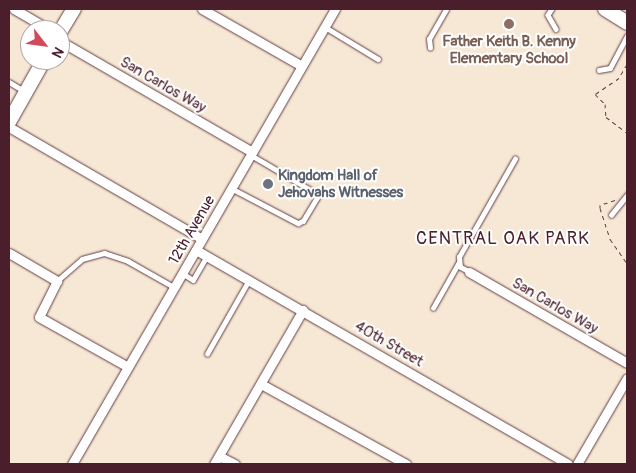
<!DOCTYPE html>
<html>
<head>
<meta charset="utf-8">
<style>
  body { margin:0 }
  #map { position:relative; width:636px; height:473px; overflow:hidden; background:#f7e8d5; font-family:Pangolin,sans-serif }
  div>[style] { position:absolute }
  .path>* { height:1px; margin-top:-0.5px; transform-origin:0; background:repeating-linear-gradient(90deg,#643d44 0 4px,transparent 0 8px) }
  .roads { filter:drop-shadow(0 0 1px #643d44) drop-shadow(0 0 1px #643d44) }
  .lane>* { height:4.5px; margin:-2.25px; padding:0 2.25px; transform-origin:2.25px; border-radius:2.25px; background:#fff }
  .street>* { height:9px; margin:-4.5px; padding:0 4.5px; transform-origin:4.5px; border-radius:4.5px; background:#fff }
  .secondary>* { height:14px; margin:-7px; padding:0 7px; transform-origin:7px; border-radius:7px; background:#fff }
  .dots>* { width:14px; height:14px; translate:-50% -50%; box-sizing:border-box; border:2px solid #fff; border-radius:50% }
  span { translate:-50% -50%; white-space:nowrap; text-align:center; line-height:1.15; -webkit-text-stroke:4px #fff; paint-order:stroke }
  .education-label { font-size:15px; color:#785e54; font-weight:700 }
  .street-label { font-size:15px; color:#4a1f2b }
  .worship-label { font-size:15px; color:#5b616d; font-weight:700 }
  .left { translate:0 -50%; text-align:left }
  .quarter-label { font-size:18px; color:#4a1f2b; letter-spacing:1px }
  .frame { position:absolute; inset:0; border:10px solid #4a1f2b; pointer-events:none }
  .north { position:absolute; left:20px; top:20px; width:50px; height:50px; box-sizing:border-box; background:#fff; border:1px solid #b7a5aa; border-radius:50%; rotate:120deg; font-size:14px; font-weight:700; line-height:20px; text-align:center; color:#4a1f2b }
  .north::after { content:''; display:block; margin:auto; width:18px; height:22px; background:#d1495b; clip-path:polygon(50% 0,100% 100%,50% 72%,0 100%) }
</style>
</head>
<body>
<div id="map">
  <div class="path">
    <div style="left:627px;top:64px;width:16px;rotate:120deg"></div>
    <div style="left:619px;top:78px;width:29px;rotate:146deg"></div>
    <div style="left:595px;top:94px;width:14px;rotate:45deg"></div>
    <div style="left:605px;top:104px;width:13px;rotate:86deg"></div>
    <div style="left:606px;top:117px;width:26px;rotate:37deg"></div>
    <div style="left:615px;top:200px;width:16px;rotate:162deg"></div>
    <div style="left:600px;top:205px;width:3px;rotate:90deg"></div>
    <div style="left:600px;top:208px;width:33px;rotate:72deg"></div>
    <div style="left:610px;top:239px;width:29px;rotate:55deg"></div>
  </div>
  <div class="roads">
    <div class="lane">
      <div style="left:552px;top:9px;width:7px;rotate:124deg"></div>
      <div style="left:548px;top:15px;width:16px;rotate:60deg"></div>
      <div style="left:325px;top:27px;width:62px;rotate:31.1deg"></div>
      <div style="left:430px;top:48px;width:9px;rotate:-96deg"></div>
      <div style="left:429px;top:39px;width:34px;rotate:-60deg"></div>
      <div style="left:599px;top:70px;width:11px;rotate:-10deg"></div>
      <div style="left:610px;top:68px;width:36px;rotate:-62deg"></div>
      <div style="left:9px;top:82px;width:17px;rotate:31deg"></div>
      <div style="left:231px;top:188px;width:76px;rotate:27.6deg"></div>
      <div style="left:298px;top:223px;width:5px;rotate:-22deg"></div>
      <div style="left:303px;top:221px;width:27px;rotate:-59deg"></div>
      <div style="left:317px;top:198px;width:5px;rotate:-112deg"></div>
      <div style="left:315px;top:193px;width:75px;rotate:-149.7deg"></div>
      <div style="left:611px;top:215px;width:26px;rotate:-51deg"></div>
      <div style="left:469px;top:272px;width:10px;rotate:-151deg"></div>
      <div style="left:460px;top:267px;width:10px;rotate:-96deg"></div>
      <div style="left:459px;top:257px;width:113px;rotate:-60.3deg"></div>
      <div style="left:182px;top:273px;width:13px;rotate:32deg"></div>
      <div style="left:193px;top:280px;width:28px;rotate:-60deg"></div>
      <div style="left:57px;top:281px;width:33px;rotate:-41deg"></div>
      <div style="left:82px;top:259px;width:23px;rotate:-15deg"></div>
      <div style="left:104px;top:253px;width:25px;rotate:18deg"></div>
      <div style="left:128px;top:261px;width:53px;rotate:29.5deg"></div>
      <div style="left:433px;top:308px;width:51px;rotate:-60.4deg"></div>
      <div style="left:207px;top:354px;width:85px;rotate:-60.4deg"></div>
    </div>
    <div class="street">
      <div style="left:14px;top:9px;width:42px;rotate:30.3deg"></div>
      <div style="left:202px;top:9px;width:115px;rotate:29.7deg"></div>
      <div style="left:60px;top:41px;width:222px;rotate:30deg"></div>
      <div style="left:9px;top:127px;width:223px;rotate:30.1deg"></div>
      <div style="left:196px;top:250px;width:429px;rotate:29.9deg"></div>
      <div style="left:9px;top:253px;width:56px;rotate:30.3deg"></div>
      <div style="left:57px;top:281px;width:40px;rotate:116.6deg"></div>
      <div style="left:39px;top:317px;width:102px;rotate:29.3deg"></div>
      <div style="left:469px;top:272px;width:182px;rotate:29.9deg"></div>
      <div style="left:261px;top:384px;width:166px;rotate:28.9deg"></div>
      <div style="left:219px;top:456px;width:18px;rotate:27deg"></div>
      <div style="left:72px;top:464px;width:526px;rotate:-59.97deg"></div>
      <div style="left:214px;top:464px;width:178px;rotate:-60deg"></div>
      <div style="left:577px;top:464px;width:99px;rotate:-59.8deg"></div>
    </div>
    <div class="secondary">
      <div style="left:605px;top:9px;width:26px;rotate:32deg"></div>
      <div style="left:60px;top:32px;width:27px;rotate:-59deg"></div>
      <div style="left:9px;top:122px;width:71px;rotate:-60.6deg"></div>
    </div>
  </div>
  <div class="dots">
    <div style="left:509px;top:24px;background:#8d6e63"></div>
    <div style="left:268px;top:184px;background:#6b7280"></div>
  </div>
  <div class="education-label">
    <span style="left:509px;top:50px">Father Keith B. Kenny<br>Elementary School</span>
  </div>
  <div class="street-label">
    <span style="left:163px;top:85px;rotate:30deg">San Carlos Way</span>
    <span style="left:192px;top:230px;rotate:-60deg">12th Avenue</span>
    <span style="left:555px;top:306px;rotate:30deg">San Carlos Way</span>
    <span style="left:389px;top:344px;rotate:30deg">40th Street</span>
  </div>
  <div class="worship-label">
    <span class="left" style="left:278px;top:184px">Kingdom Hall of<br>Jehovahs Witnesses</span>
  </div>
  <div class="quarter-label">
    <span style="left:503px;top:239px">CENTRAL OAK PARK</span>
  </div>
  <div class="frame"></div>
  <div class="north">N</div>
</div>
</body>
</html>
